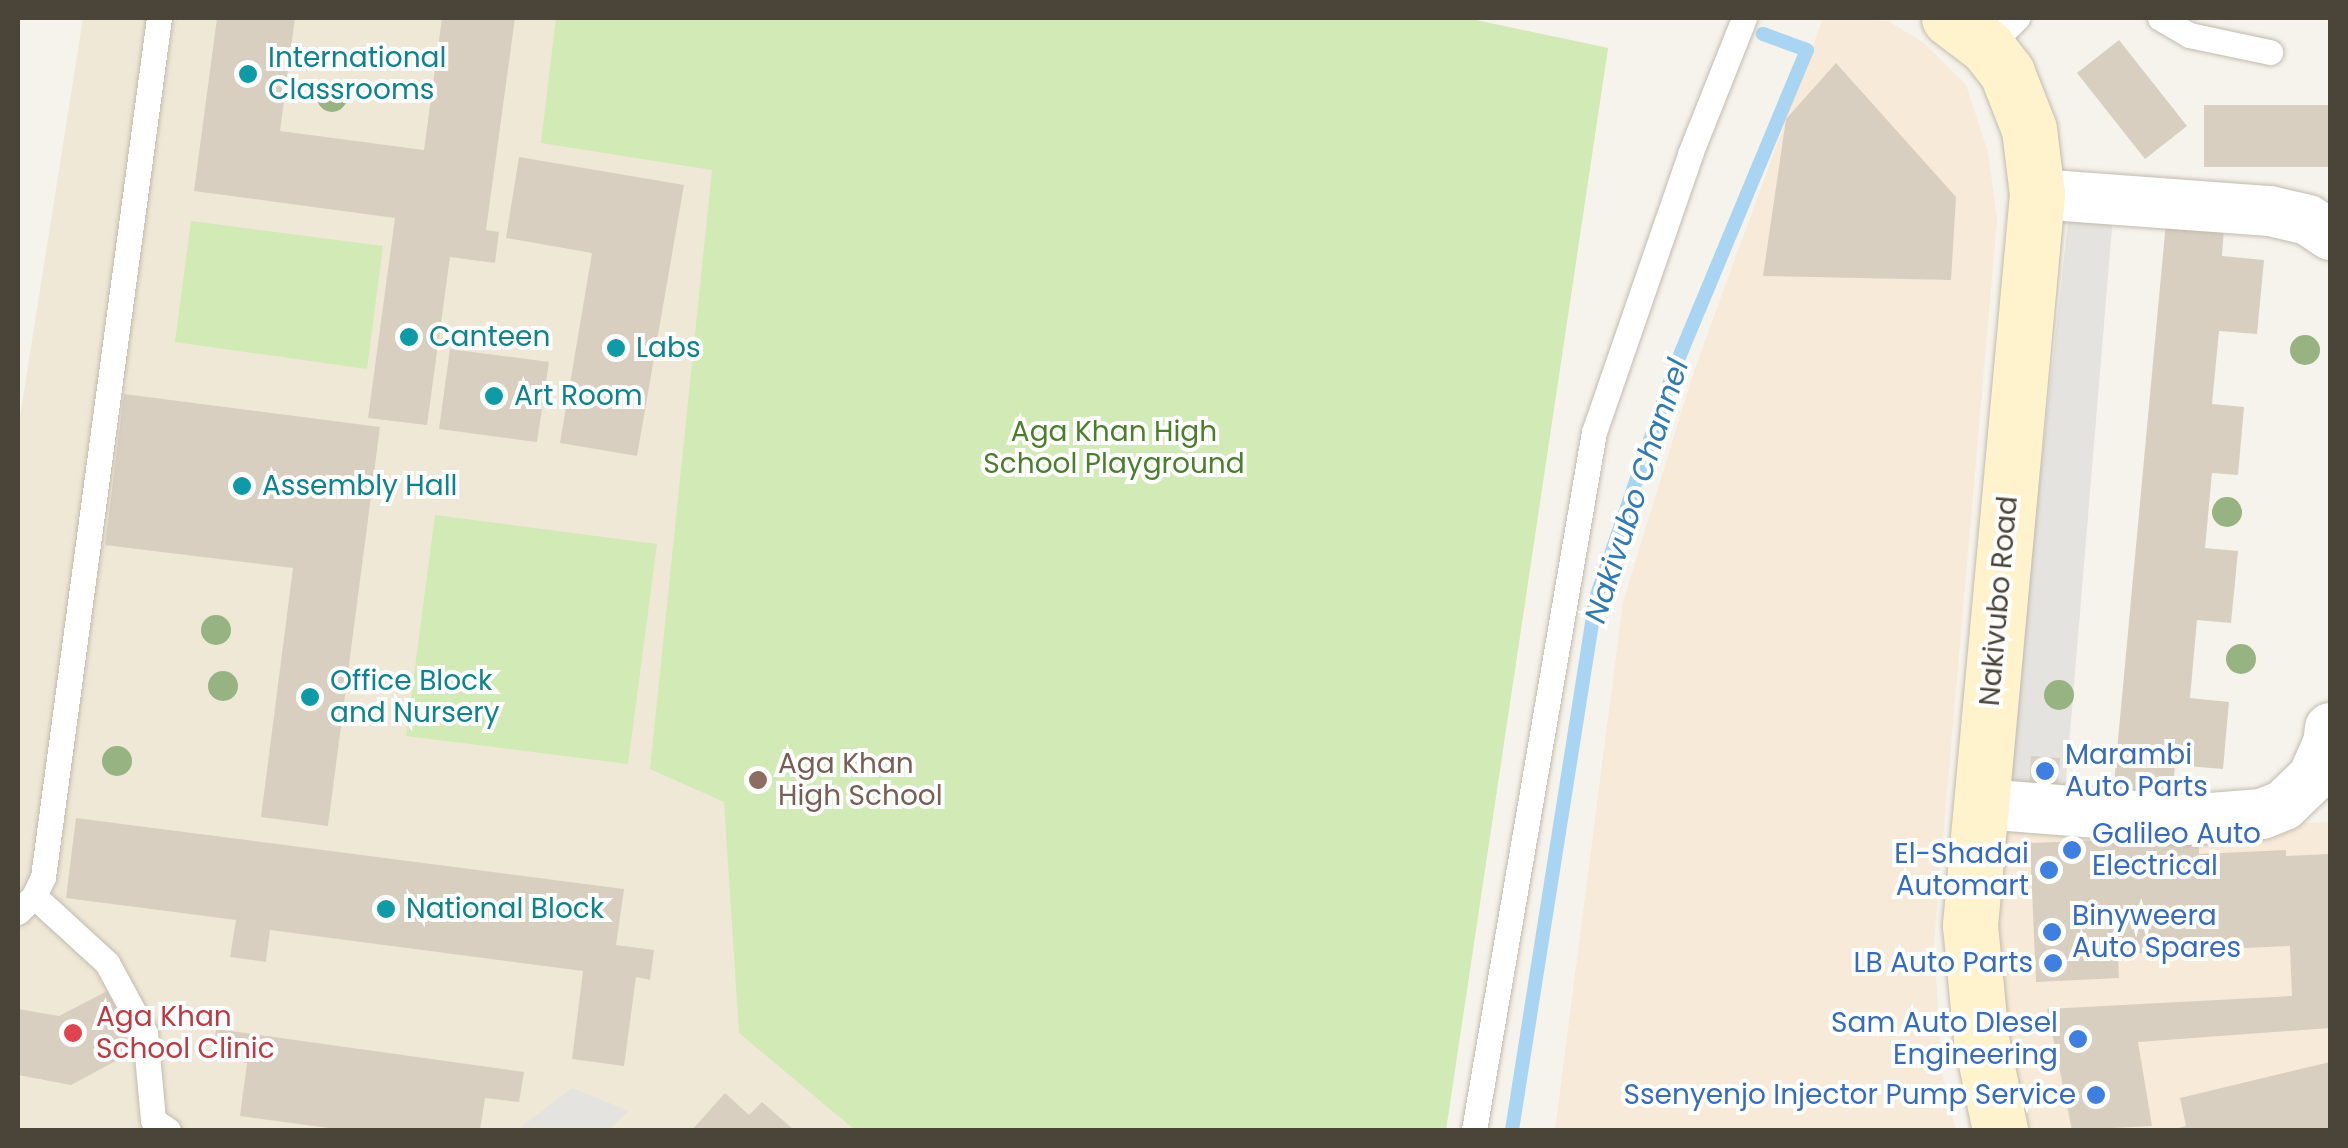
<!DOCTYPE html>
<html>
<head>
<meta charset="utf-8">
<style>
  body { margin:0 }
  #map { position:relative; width:2348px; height:1148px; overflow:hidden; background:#f6f3ec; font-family:Poppins,sans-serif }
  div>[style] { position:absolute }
  .commercial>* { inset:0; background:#f7ead8 }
  .education>* { inset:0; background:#efe8d6 }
  .green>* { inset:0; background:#d2eab5 }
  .parking>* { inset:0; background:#e5e3e0 }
  .stream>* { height:14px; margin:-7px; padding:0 7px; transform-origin:7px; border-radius:7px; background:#a9d4f2 }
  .building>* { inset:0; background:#d8cfc1 }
  .roads { filter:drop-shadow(0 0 2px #c2bbae) drop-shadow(0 0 2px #c2bbae) }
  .lane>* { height:25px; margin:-12.5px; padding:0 12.5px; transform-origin:12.5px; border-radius:12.5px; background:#fff }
  .street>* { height:50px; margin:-25px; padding:0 25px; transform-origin:25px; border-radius:25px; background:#fff }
  .secondary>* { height:55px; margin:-27.5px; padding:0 27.5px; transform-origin:27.5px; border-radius:27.5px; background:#fff3cd }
  .trees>* { width:30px; height:30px; margin:-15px; border-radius:50%; background:#97b381 }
  .dots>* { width:28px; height:28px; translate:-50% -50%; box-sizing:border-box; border:5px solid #fff; border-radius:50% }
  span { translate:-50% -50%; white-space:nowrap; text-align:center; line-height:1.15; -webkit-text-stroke:8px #fff; paint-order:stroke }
  .culture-label { font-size:28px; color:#0d838f }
  .left { translate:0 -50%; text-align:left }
  .park-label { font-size:28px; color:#4a7f2a }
  .street-label { font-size:28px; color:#4b4439 }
  .shop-label { font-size:28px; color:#366cbe }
  .right { translate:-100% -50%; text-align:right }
  .education-label { font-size:28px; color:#785e54 }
  .health-label { font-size:28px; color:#be3a42 }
  .water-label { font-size:30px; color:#2e7ab2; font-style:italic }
  .frame { position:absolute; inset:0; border:20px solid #4b4439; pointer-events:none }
</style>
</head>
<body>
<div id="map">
  <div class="commercial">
    <div style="clip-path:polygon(1823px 18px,1888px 21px,1924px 43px,1966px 85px,1988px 152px,1997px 220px,1934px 943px,1942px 1074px,1956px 1130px,1555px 1130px,1623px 602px,1693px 374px)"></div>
    <div style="clip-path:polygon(2330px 822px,2330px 1130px,2022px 1130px,1997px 1006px,1995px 831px)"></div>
  </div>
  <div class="education">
    <div style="clip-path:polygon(83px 18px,1466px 18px,1608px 48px,1446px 1130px,18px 1130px,18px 429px)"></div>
  </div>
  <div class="green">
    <div style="clip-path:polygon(556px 18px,1466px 18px,1608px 48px,1446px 1130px,855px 1130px,739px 1033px,724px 802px,650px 769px,712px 170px,541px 143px)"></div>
    <div style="clip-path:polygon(191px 221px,383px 246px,367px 369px,175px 342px)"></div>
    <div style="clip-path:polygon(435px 515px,657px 544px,628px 764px,406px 736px)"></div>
  </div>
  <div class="parking">
    <div style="clip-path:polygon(2069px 213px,2113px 216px,2065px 793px,2006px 787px)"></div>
    <div style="clip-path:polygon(572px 1088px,629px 1111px,609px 1130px,517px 1130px)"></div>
  </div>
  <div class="stream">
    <div style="left:1512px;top:1130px;width:539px;rotate:-81.03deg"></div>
    <div style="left:1596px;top:598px;width:244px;rotate:-71.1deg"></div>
    <div style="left:1675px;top:367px;width:343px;rotate:-67.4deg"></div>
    <div style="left:1807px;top:50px;width:47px;rotate:-160deg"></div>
  </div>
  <div class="building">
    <div style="clip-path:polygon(217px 18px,295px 18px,280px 131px,424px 150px,442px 18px,515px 18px,486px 230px,499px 232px,495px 263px,450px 257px,427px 425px,368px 418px,395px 218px,194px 191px)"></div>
    <div style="clip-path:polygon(2119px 40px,2187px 126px,2145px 159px,2077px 73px)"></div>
    <div style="clip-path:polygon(1836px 63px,1956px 197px,1951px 280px,1763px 276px,1786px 119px)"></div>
    <div style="clip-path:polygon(2204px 105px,2330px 105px,2330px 167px,2204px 167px)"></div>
    <div style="clip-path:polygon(519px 157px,684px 185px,637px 456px,560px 443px,592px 253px,506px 238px)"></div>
    <div style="clip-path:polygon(2166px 222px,2224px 227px,2222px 256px,2264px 260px,2257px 334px,2219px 331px,2212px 404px,2244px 407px,2238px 475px,2212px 473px,2205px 548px,2238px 551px,2231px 623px,2197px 620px,2190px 698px,2229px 702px,2223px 769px,2175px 765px,2172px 799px,2113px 794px)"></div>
    <div style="clip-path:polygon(450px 349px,549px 362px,537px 442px,439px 429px)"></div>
    <div style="clip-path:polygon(124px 394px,380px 427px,328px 826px,261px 817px,293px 568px,105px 545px)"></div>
    <div style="clip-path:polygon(2031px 756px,2060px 758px,2058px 790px,2029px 788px)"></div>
    <div style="clip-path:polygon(76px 818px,624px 889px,616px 945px,654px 950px,650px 980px,636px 977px,624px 1066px,572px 1059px,583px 971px,270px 930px,266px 962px,230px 957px,236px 920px,66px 898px)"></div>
    <div style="clip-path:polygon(2199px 836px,2199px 854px,2286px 850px,2286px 856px,2330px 854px,2330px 1028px,2138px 1042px,2152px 1126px,2072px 1130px,2047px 1009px,2292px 996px,2290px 946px,2118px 954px,2119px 978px,2036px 982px,2030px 843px)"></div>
    <div style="clip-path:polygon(107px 991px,138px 1049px,71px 1085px,18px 1075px,18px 1009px,59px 1016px)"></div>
    <div style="clip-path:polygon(216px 1029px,524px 1072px,519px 1102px,485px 1098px,480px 1130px,344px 1130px,240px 1116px,247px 1063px,212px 1058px)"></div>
    <div style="clip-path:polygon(2330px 1062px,2330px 1130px,2171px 1130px,2186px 1126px,2180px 1098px)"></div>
    <div style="clip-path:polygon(725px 1093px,749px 1115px,762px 1102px,794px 1130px,692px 1130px)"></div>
  </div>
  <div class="roads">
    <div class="lane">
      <div style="left:2160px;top:18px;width:34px;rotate:30deg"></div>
      <div style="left:2189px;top:35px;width:83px;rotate:11.9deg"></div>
      <div style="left:1987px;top:47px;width:42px;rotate:-44deg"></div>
      <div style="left:34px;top:896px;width:99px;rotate:42.5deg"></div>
      <div style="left:107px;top:963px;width:80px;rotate:61.5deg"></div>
      <div style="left:145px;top:1033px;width:87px;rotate:84.7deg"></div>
      <div style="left:153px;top:1120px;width:18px;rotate:34deg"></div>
      <div style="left:18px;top:912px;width:23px;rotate:-45deg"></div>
      <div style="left:34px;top:896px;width:21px;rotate:-65deg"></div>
      <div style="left:43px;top:877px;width:867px;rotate:-82.31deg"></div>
      <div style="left:1474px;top:1130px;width:708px;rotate:-80.25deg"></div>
      <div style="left:1594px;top:432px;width:294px;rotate:-70.9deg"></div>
      <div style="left:1690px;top:154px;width:146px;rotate:-68.3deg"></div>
    </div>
    <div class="street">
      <div style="left:2037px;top:194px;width:234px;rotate:4.2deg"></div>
      <div style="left:2270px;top:211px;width:39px;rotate:13deg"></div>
      <div style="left:2308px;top:220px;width:27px;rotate:34deg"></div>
      <div style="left:1983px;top:804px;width:203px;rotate:4.5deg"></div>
      <div style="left:2185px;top:820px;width:77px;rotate:-4.5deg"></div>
      <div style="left:2262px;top:814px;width:24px;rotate:-22deg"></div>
      <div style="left:2284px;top:805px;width:40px;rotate:-44deg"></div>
      <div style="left:2313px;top:777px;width:36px;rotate:-66deg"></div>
      <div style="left:2328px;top:744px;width:16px;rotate:-83deg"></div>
    </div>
    <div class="secondary">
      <div style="left:1949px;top:18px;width:48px;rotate:37.3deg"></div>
      <div style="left:1987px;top:47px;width:33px;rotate:52deg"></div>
      <div style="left:2007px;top:73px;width:60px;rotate:68.6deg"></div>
      <div style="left:2029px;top:129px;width:65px;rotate:83deg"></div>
      <div style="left:2037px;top:194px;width:734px;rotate:95.24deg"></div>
      <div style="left:1970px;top:925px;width:115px;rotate:84.5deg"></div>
      <div style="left:1981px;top:1039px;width:93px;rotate:78.2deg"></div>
    </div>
  </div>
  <div class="trees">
    <div style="left:332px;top:97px"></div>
    <div style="left:2305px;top:350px"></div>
    <div style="left:2227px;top:512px"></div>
    <div style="left:216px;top:630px"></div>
    <div style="left:2241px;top:659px"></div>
    <div style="left:223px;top:686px"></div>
    <div style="left:2059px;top:695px"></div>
    <div style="left:117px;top:761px"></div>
  </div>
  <div class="dots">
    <div style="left:248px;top:74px;background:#0f9aa8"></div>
    <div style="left:409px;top:337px;background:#0f9aa8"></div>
    <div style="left:616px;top:348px;background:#0f9aa8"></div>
    <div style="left:494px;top:396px;background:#0f9aa8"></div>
    <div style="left:242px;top:486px;background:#0f9aa8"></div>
    <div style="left:310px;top:697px;background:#0f9aa8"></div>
    <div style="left:2045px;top:771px;background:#3f7fe0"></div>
    <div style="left:758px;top:780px;background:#8d6e63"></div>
    <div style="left:2072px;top:850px;background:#3f7fe0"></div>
    <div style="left:2049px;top:870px;background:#3f7fe0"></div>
    <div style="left:386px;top:909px;background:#0f9aa8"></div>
    <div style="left:2052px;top:932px;background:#3f7fe0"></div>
    <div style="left:2053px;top:963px;background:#3f7fe0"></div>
    <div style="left:73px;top:1033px;background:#e0444e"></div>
    <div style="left:2078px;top:1039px;background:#3f7fe0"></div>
    <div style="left:2096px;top:1095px;background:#3f7fe0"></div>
  </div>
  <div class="culture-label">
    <span class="left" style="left:268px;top:74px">International<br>Classrooms</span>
    <span class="left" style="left:429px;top:337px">Canteen</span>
    <span class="left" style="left:636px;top:348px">Labs</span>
    <span class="left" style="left:514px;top:396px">Art Room</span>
    <span class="left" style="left:262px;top:486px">Assembly Hall</span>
    <span class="left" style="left:330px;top:697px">Office Block<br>and Nursery</span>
    <span class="left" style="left:406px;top:909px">National Block</span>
  </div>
  <div class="park-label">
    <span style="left:1114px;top:448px">Aga Khan High<br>School Playground</span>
  </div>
  <div class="street-label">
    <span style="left:1999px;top:601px;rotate:-85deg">Nakivubo Road</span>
  </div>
  <div class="shop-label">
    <span class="left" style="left:2065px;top:771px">Marambi<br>Auto Parts</span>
    <span class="left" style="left:2092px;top:850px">Galileo Auto<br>Electrical</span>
    <span class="right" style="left:2029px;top:870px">El-Shadai<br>Automart</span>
    <span class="left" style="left:2072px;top:932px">Binyweera<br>Auto Spares</span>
    <span class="right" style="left:2033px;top:963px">LB Auto Parts</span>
    <span class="right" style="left:2058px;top:1039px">Sam Auto DIesel<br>Engineering</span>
    <span class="right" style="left:2076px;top:1095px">Ssenyenjo Injector Pump Service</span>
  </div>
  <div class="education-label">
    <span class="left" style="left:778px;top:780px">Aga Khan<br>High School</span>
  </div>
  <div class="health-label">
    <span class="left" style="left:96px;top:1033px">Aga Khan<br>School Clinic</span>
  </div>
  <div class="water-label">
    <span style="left:1637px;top:491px;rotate:-72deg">Nakivubo Channel</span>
  </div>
  <div class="frame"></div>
</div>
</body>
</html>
